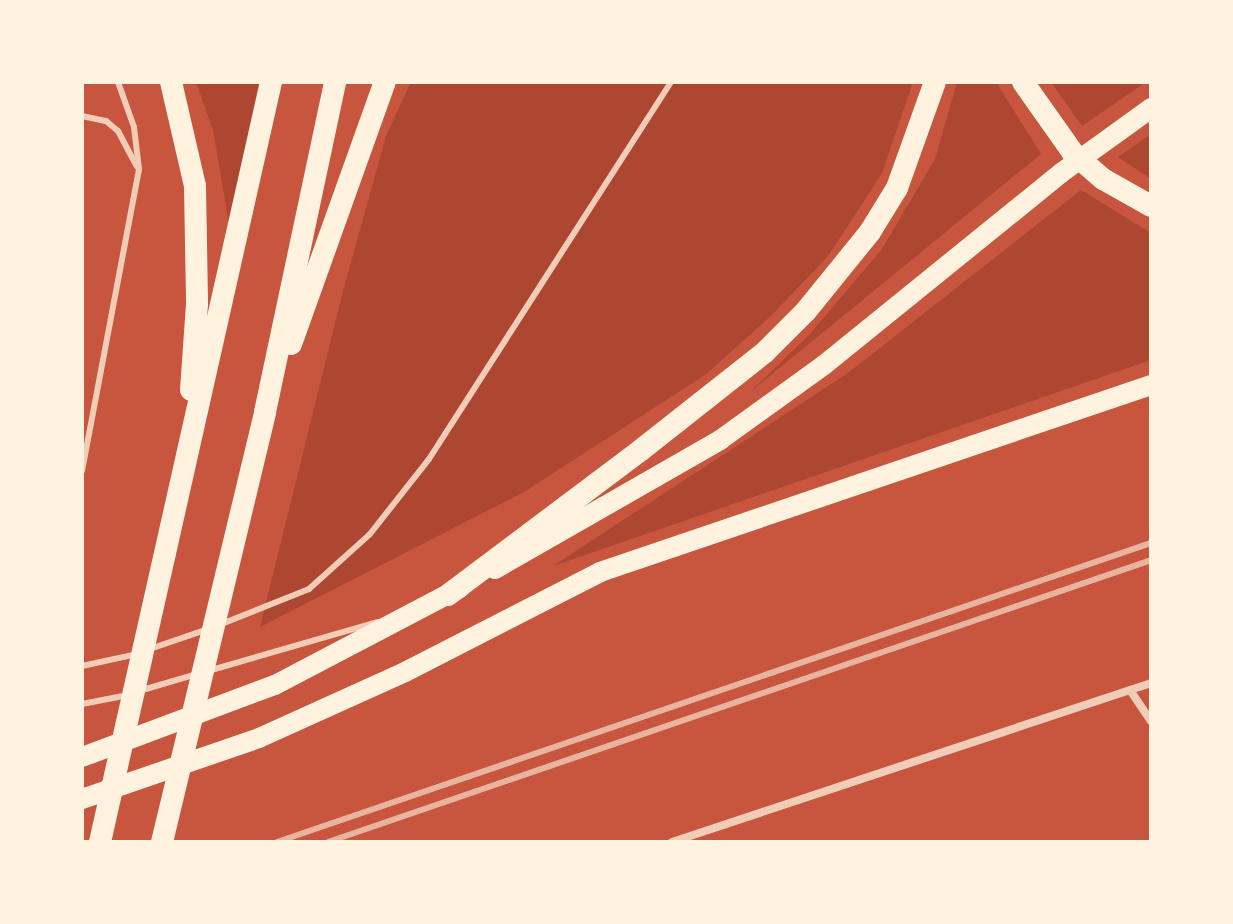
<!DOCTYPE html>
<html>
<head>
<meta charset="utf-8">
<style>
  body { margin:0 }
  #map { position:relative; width:1233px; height:924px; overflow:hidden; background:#c8553d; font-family:Poppins,sans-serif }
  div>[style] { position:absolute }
  .green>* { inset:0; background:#ae4732 }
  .service>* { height:6px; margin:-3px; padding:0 3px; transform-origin:3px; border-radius:3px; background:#f1ccb7 }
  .minor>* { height:8px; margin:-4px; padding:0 4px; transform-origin:4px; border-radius:4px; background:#f1ccb7 }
  .primary>* { height:20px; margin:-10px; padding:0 10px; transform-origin:10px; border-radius:10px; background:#fff3e0 }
  .trunk>* { height:22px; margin:-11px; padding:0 11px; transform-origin:11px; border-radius:11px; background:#fff3e0 }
  .rail>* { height:6px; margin:-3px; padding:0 3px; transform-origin:3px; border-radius:3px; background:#e9b49f }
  span { translate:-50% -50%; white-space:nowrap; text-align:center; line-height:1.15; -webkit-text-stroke:7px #fff3e0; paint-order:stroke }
  .frame { position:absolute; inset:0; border:84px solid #fff3e0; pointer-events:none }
</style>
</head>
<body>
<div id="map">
  <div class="green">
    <div style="clip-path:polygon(196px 82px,259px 82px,229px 224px,213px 130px)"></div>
    <div style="clip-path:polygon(411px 82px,913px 82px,882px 173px,829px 255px,771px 316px,705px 375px,524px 492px,260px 627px,343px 291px,386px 136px)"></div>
    <div style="clip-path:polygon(957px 82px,996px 82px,1041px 154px,749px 393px,809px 335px,882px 249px,935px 159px)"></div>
    <div style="clip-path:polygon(1051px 82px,1146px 82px,1082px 126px)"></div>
    <div style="clip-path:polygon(1151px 134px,1151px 179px,1118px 157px)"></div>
    <div style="clip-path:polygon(1081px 190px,1151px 233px,1151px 360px,553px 566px,848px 373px)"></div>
  </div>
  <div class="service">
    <div style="left:82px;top:116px;width:25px;rotate:12deg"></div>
    <div style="left:106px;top:121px;width:16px;rotate:40deg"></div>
    <div style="left:118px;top:131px;width:40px;rotate:62deg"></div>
    <div style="left:82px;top:471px;width:307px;rotate:-79.3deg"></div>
    <div style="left:139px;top:169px;width:42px;rotate:-96.8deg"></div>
    <div style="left:134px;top:127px;width:48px;rotate:-109.6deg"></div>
    <div style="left:219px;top:625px;width:97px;rotate:-21.8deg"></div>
    <div style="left:309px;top:589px;width:82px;rotate:-42deg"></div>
    <div style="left:370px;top:534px;width:95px;rotate:-51.8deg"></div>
    <div style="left:429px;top:459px;width:448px;rotate:-57.3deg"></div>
    <div style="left:147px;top:650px;width:65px;rotate:-19deg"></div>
    <div style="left:82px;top:666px;width:56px;rotate:-12.3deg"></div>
    <div style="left:208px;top:671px;width:177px;rotate:-16.1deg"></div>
    <div style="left:139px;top:691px;width:60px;rotate:-16.3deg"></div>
    <div style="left:82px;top:704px;width:47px;rotate:-11.1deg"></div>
  </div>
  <div class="minor">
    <div style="left:1130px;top:690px;width:37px;rotate:56deg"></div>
    <div style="left:672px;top:842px;width:505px;rotate:-18.36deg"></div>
  </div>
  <div class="primary">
    <div style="left:495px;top:569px;width:259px;rotate:-29.8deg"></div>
    <div style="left:720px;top:440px;width:128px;rotate:-35.8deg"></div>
    <div style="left:824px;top:365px;width:305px;rotate:-39deg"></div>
    <div style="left:1061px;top:173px;width:111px;rotate:-35.8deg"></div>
    <div style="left:82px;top:757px;width:206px;rotate:-20.5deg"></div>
    <div style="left:275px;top:685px;width:209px;rotate:-27.7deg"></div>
    <div style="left:82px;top:799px;width:187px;rotate:-19deg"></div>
    <div style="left:259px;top:738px;width:160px;rotate:-24.3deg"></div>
    <div style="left:405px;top:672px;width:219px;rotate:-27.1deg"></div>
    <div style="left:600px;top:572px;width:582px;rotate:-18.75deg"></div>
  </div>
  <div class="trunk">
    <div style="left:171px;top:82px;width:107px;rotate:77deg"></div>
    <div style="left:195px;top:186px;width:118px;rotate:89deg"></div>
    <div style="left:197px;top:304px;width:86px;rotate:94deg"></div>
    <div style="left:1023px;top:82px;width:87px;rotate:54.8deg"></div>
    <div style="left:1073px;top:153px;width:40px;rotate:41deg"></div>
    <div style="left:1103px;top:179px;width:55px;rotate:29.4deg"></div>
    <div style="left:291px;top:344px;width:278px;rotate:-70.3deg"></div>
    <div style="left:448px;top:595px;width:241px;rotate:-36.9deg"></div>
    <div style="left:641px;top:450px;width:158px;rotate:-38.3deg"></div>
    <div style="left:765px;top:352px;width:58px;rotate:-45deg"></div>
    <div style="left:806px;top:311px;width:102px;rotate:-51deg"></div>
    <div style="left:870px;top:232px;width:52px;rotate:-58.5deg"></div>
    <div style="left:897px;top:188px;width:113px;rotate:-70.3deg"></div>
    <div style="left:100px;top:842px;width:779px;rotate:-77.32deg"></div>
    <div style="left:162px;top:842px;width:442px;rotate:-76.5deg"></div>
    <div style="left:265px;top:412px;width:337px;rotate:-78deg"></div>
  </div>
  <div class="rail">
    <div style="left:277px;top:842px;width:924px;rotate:-18.89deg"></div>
    <div style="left:328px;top:842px;width:870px;rotate:-18.91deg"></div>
  </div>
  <div class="frame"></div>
</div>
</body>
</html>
